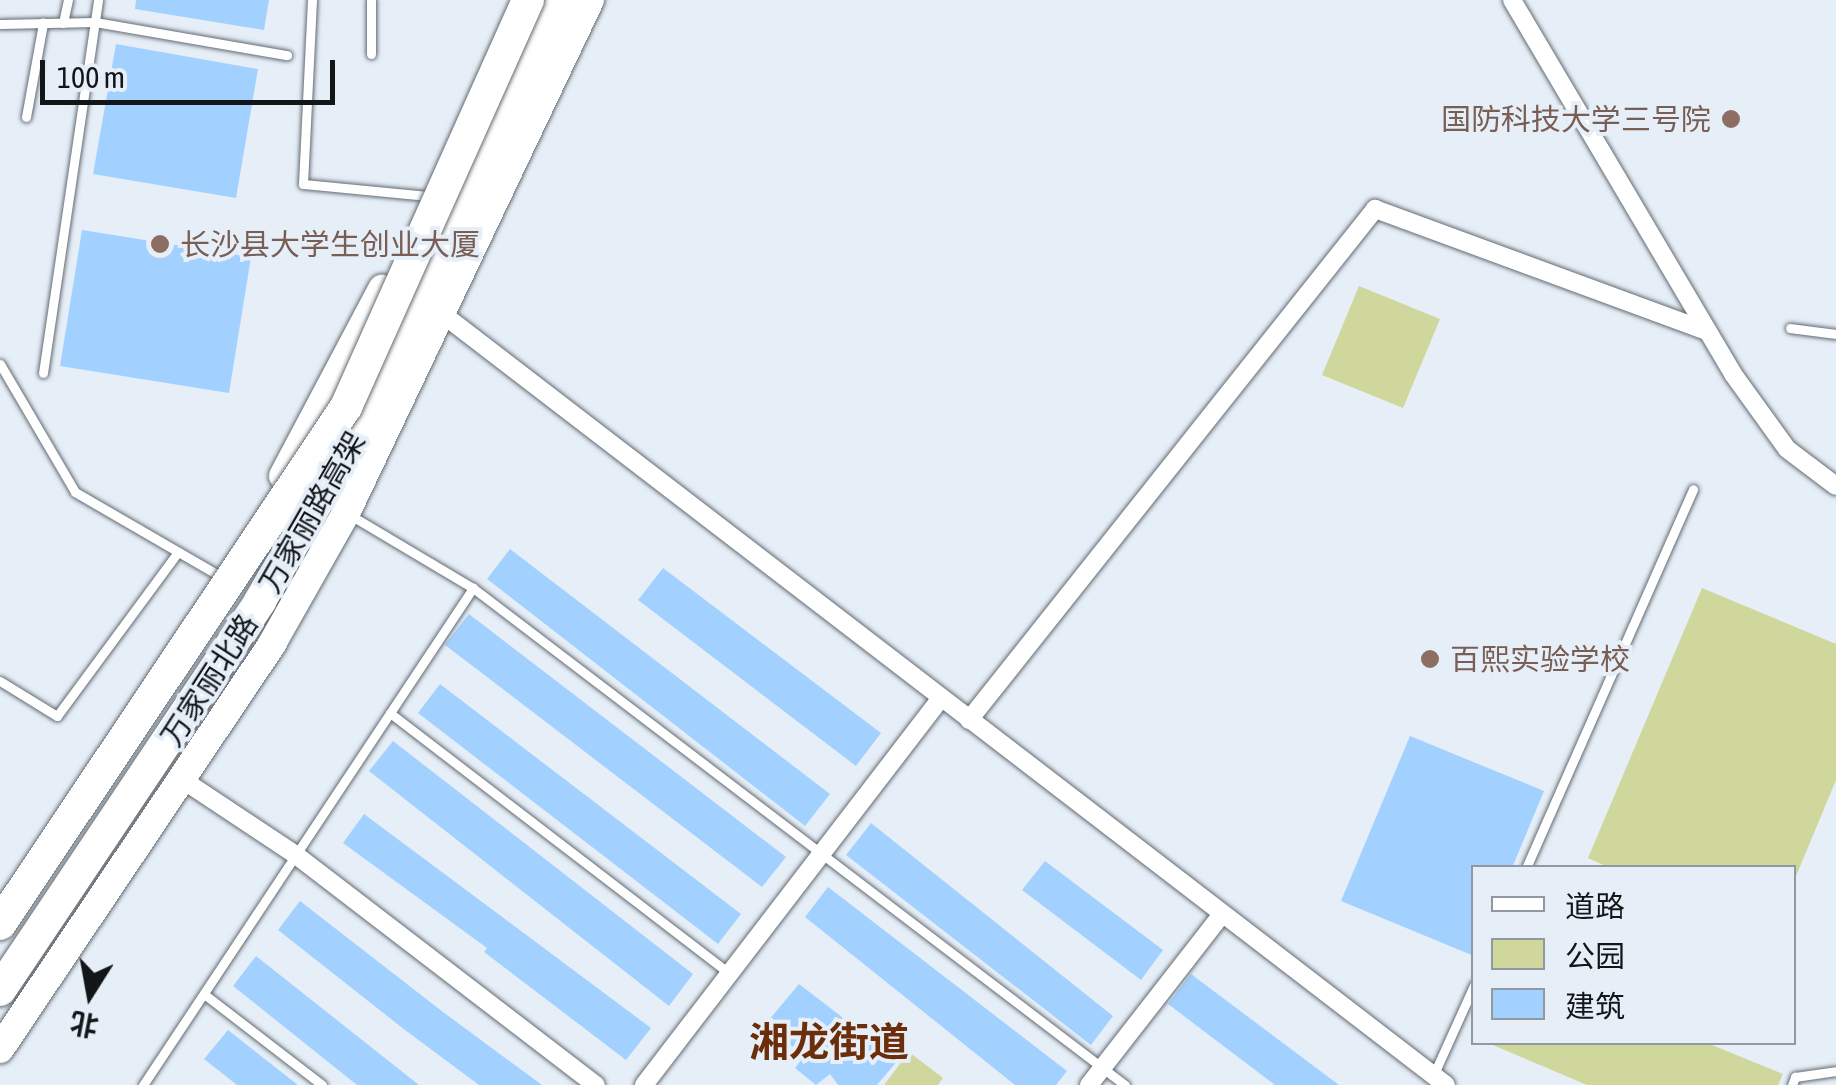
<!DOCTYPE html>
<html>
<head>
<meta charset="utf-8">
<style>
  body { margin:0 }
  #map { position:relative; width:1836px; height:1085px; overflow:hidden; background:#e6eff8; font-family:"Asap Condensed","Noto Sans SC",sans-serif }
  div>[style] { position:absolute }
  .green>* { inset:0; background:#d0d79c }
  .building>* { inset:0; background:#a3d1ff }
  .roads { filter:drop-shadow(0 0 2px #636b72) drop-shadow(0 0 2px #636b72) }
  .lane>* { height:9px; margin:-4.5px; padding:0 4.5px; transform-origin:4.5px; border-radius:4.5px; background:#fff }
  .street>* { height:18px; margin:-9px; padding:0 9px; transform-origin:9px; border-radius:9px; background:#fff }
  .primary>* { height:28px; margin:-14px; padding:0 14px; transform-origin:14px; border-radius:14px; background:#fff }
  .highway>* { height:32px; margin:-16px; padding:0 16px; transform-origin:16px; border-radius:16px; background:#fff }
  .bridges { filter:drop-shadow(0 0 2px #636b72) drop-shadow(0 0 2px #636b72) }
  .highway-bridge>* { height:32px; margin:-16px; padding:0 16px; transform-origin:16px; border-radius:16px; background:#fff }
  .dots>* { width:28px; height:28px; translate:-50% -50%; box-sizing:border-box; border:5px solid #e6eff8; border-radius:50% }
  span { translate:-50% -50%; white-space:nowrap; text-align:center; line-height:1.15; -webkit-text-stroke:8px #e6eff8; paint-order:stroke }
  .education-label { font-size:30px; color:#785e54 }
  .right { translate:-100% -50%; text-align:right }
  .left { translate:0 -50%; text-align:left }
  .street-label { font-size:30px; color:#131619 }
  .district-label { font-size:40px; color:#6c2d0a; font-weight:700 }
  .legend { position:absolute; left:1471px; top:865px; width:325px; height:180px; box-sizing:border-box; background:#e6eff8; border:2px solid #92989f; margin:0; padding:12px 18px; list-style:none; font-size:30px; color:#131619 }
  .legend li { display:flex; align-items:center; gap:20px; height:50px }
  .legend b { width:50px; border:2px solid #92989f }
  .north { position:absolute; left:40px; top:945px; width:100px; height:100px; -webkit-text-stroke:8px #e6eff8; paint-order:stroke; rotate:191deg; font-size:28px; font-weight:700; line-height:40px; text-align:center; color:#131619 }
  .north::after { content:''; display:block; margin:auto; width:35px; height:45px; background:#131619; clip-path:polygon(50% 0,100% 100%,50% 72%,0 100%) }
  .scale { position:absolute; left:40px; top:60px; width:295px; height:45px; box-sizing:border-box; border:5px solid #131619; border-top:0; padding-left:12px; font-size:30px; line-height:35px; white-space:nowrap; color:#131619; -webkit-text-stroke:8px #e6eff8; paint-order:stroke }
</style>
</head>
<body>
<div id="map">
  <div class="green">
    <div style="clip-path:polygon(1359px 286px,1440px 319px,1403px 408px,1322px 375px)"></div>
    <div style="clip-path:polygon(1702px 588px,1836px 644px,1836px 780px,1794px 881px,1794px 868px,1610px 868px,1588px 858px)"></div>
    <div style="clip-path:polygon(1488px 1043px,1707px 1043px,1783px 1074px,1778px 1085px,1587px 1085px)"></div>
    <div style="clip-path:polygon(909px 1052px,943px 1078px,938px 1085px,884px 1085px)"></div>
  </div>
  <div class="building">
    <div style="clip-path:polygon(136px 0,269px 0,264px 30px,135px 9px)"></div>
    <div style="clip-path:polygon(116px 44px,258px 69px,236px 198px,93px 174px)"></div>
    <div style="clip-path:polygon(82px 230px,251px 257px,229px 393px,60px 366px)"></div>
    <div style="clip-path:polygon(510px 549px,830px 794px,805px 826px,487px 579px)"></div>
    <div style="clip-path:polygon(663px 568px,881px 733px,856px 766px,638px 600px)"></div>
    <div style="clip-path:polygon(469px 614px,786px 857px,762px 887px,445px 645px)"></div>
    <div style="clip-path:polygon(440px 684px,741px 914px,718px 944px,418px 713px)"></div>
    <div style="clip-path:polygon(1410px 736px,1544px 791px,1512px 868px,1474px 868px,1474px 956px,1341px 901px)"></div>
    <div style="clip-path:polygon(393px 741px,693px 974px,669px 1006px,369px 771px)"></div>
    <div style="clip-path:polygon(364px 814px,651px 1028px,626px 1060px,484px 952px,487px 948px,343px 843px)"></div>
    <div style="clip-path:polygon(871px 823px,1113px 1016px,1091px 1045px,846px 855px)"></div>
    <div style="clip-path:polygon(1045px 861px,1163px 950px,1141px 980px,1022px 890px)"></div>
    <div style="clip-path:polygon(828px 887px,1067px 1071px,1056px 1085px,1015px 1085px,805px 917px)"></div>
    <div style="clip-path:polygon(300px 901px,443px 1012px,542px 1085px,479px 1085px,405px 1030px,278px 930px)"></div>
    <div style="clip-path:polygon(256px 956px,419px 1085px,357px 1085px,233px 986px)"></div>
    <div style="clip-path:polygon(1191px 974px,1339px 1085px,1275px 1085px,1168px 1004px)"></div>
    <div style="clip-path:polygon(799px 984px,898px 1060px,877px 1085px,838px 1085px,830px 1074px,816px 1085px,795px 1068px,805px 1055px,763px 1027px)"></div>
    <div style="clip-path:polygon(228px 1030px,298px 1085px,237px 1085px,204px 1059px)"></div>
  </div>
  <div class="roads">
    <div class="lane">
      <div style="left:312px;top:0;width:184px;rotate:92.8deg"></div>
      <div style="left:303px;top:184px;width:126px;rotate:5.5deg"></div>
      <div style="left:63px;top:23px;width:24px;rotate:-78deg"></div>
      <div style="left:0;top:24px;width:95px;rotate:-1.2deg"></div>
      <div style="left:95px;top:22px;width:195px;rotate:9.8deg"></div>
      <div style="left:371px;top:54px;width:54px;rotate:-90deg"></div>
      <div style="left:26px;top:117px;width:96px;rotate:-79.7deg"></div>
      <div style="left:1790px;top:328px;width:46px;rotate:7.4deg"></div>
      <div style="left:0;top:364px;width:148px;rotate:59.6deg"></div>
      <div style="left:75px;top:492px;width:168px;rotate:30.1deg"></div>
      <div style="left:43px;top:373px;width:377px;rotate:-81.6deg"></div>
      <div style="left:350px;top:515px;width:143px;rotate:30.7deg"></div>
      <div style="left:473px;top:588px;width:820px;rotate:37.32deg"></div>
      <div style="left:0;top:681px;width:67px;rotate:31.6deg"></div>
      <div style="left:57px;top:716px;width:204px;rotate:-53.6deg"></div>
      <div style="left:390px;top:713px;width:429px;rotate:37.5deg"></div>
      <div style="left:1526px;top:868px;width:414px;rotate:-66.2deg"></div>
      <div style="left:204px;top:994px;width:149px;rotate:37.6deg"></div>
      <div style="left:1433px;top:1076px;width:100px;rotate:-65.7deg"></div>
      <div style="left:143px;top:1085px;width:597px;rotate:-56.42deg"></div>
      <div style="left:1792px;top:1085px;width:9px;rotate:-69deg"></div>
      <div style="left:1795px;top:1077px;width:41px;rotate:-8.3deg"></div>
    </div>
    <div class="street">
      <div style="left:1512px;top:0;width:434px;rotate:59.4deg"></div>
      <div style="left:1733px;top:374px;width:92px;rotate:54.2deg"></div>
      <div style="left:1787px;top:449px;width:61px;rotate:37.1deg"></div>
      <div style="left:445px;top:316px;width:1262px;rotate:37.53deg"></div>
      <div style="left:969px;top:720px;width:653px;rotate:-51.53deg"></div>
      <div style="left:1375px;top:209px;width:354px;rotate:20.2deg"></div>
      <div style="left:183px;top:780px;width:136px;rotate:33.6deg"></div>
      <div style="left:296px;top:855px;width:378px;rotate:37.5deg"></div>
      <div style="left:644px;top:1085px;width:486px;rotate:-52.5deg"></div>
      <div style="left:1089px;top:1085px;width:217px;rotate:-52.1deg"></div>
    </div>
    <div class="primary">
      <div style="left:283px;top:476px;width:212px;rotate:-62.1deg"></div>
      <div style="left:0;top:1049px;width:490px;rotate:-56.1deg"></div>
      <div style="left:273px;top:642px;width:148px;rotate:-60.5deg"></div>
      <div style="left:346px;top:513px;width:568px;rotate:-64.56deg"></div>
    </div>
    <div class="highway">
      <div style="left:0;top:990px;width:468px;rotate:-56.2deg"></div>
      <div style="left:260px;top:601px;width:214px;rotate:-60deg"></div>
      <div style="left:367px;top:416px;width:460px;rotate:-64.8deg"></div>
    </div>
  </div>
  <div class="bridges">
    <div class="highway-bridge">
      <div style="left:0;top:924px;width:622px;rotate:-56.21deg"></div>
      <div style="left:346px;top:407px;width:446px;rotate:-65.9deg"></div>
    </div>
  </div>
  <div class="dots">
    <div style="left:1731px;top:119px;background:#8d6e63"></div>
    <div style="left:160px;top:244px;background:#8d6e63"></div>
    <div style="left:1430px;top:659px;background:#8d6e63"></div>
  </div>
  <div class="education-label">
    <span class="right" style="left:1711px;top:119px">国防科技大学三号院</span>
    <span class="left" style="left:180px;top:244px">长沙县大学生创业大厦</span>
    <span class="left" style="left:1450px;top:659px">百熙实验学校</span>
  </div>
  <div class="street-label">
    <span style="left:312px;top:512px;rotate:-60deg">万家丽路高架</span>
    <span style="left:209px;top:680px;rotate:-57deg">万家丽北路</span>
  </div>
  <div class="district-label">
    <span style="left:829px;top:1042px">湘龙街道</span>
  </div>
  <ul class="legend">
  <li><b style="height:12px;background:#fff"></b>道路</li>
  <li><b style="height:28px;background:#d0d79c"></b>公园</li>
  <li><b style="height:28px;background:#a3d1ff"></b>建筑</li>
  </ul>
  <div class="north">北</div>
  <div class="scale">100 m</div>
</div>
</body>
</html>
